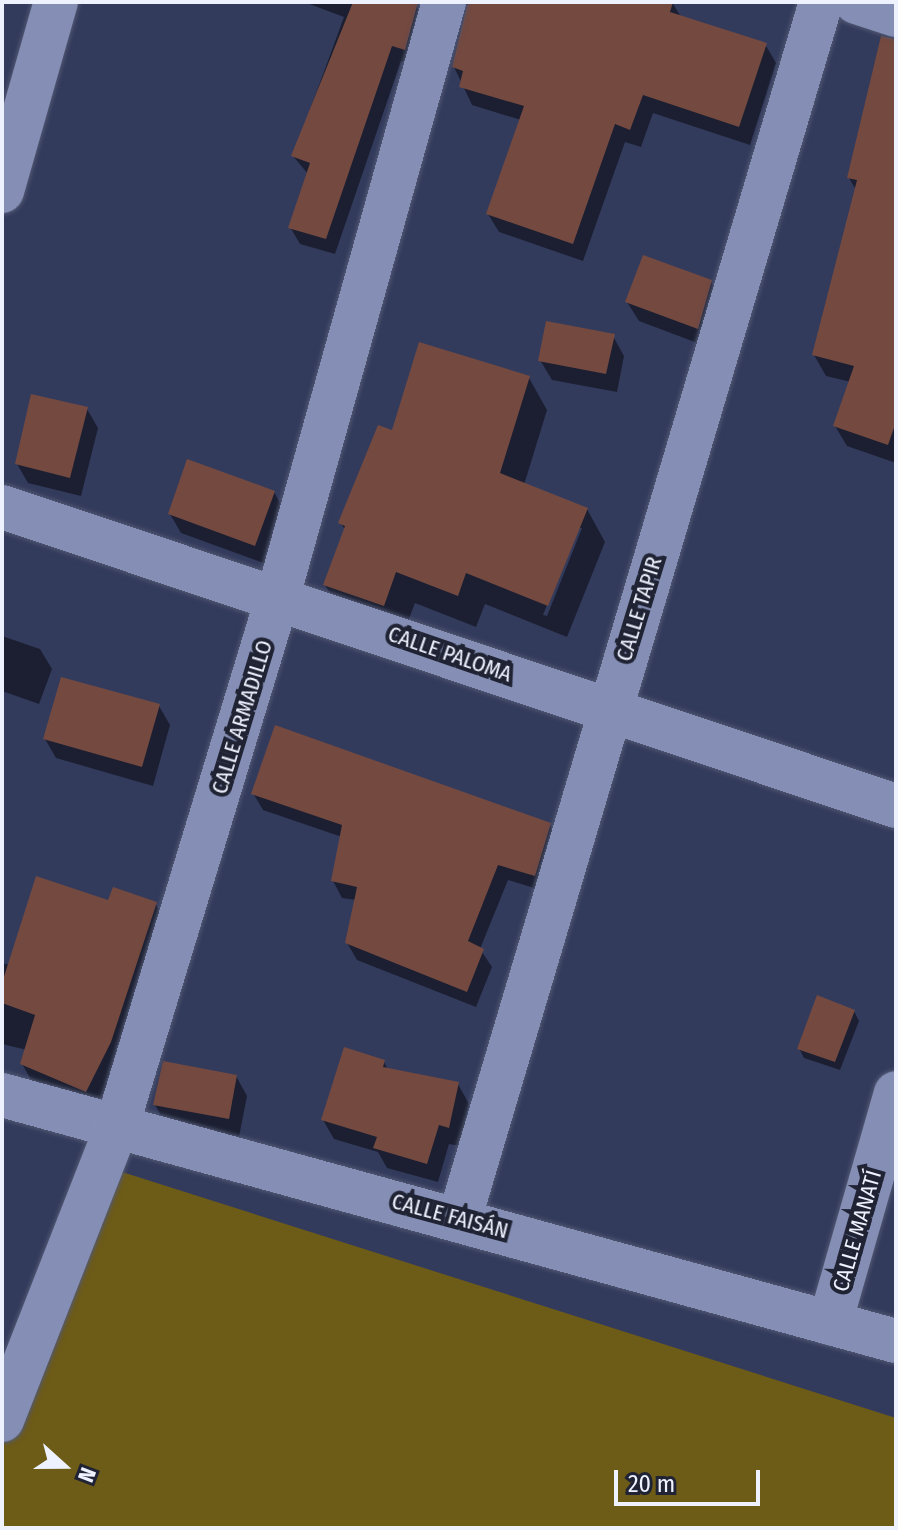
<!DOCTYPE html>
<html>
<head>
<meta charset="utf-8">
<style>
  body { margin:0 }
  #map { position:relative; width:898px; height:1530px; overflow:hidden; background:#333b5d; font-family:"Fira Sans Condensed",sans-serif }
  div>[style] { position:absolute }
  .green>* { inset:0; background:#6d5b18 }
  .shadow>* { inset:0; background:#0007 }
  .building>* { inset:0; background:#734940 }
  .roads { filter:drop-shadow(0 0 2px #525872) drop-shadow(0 0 2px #525872) }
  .minor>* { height:44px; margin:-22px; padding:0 22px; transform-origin:22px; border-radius:22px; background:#858fb6 }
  span { translate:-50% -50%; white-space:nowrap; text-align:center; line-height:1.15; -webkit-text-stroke:8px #1f2333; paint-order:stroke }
  .street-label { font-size:22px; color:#eef2ff }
  .frame { position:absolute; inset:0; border:4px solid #eef2ff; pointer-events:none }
  .north { position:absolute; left:24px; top:1426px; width:80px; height:80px; -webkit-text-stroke:6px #1f2333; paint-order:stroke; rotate:111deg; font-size:22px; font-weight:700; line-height:32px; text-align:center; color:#eef2ff }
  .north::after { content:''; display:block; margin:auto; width:28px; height:36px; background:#eef2ff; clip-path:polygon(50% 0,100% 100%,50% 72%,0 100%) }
  .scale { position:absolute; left:614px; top:1470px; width:146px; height:36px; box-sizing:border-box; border:4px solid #eef2ff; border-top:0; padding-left:10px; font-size:24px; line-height:28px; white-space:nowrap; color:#eef2ff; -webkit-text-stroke:6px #1f2333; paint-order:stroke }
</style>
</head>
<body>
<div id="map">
  <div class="green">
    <div style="clip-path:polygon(100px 1165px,896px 1418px,896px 1528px,2px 1528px,2px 1376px)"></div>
  </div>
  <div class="shadow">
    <div style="clip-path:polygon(304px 2px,413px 2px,426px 20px,414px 66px,401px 61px,335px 254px,300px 244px,290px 227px,308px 174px,293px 156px,344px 17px)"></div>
    <div style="clip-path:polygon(485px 2px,672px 2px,681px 17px,765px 44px,776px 63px,750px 145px,653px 113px,641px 147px,625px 142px,583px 261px,499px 232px,488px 214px,521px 120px,472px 105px,454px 67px)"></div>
    <div style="clip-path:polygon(896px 99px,896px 463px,847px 446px,835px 426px,851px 382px,826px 376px,814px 355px,856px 190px,849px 178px)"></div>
    <div style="clip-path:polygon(711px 282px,722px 301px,708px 347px,639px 321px,627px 302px)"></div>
    <div style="clip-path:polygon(613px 336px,624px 356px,617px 392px,552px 380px,540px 360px)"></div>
    <div style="clip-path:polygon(evenodd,529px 378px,547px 410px,524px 485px,587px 509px,605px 542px,567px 637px,485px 604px,476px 627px,415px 603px,402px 637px,344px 618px,325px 585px,345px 530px,341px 523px,393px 433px,529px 378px,578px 528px,582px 528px,547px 616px,543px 615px,578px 528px)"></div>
    <div style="clip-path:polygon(87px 409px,98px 428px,81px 496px,28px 483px,17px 464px)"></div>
    <div style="clip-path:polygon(274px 492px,285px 512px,266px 564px,181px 533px,170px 514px)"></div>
    <div style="clip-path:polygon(2px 636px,40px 649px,52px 669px,39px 704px,2px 691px)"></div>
    <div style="clip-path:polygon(159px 706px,170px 725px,153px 786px,56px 758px,45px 739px)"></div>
    <div style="clip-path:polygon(253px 793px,550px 825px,559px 841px,544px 891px,508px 880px,480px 949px,492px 967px,476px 1007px,357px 960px,347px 943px,356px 900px,342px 898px,333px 881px,342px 837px,263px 810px)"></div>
    <div style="clip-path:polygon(110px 902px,155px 903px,166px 922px,121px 1062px,96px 1110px,33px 1083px,22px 1064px,27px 1050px,2px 1044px,2px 963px,10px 965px)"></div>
    <div style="clip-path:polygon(854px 1011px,859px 1021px,840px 1070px,804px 1058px,799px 1048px)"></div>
    <div style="clip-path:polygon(384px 1062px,388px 1070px,458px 1084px,469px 1104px,460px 1146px,449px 1144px,438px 1182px,387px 1168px,378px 1152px,334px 1139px,323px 1120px)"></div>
    <div style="clip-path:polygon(236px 1076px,247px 1096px,239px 1137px,166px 1124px,155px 1105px)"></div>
  </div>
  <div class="building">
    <div style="clip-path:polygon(353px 2px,418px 2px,405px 50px,392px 46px,326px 239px,288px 228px,310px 163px,291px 156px)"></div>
    <div style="clip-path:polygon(468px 2px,673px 2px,670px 12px,767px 43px,739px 127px,643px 95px,630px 130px,615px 124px,573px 244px,486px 214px,524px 106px,459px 87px,463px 71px,452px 67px)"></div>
    <div style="clip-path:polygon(881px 36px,896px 39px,896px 422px,888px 445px,833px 426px,854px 366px,812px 355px,857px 180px,847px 178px)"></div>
    <div style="clip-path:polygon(643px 255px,712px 280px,698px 329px,625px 302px)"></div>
    <div style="clip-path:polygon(546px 321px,615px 334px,606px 374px,538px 361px)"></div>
    <div style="clip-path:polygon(419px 342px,530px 376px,500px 473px,588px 508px,548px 606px,466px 573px,458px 596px,396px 572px,384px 606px,323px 585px,345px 526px,338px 523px,378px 425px,392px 430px)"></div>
    <div style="clip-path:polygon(31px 394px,88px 407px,70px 478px,15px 464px)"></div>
    <div style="clip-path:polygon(187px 459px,275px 491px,255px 546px,168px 514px)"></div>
    <div style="clip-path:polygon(61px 677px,160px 704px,142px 767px,43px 739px)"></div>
    <div style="clip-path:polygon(275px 725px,551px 823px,535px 876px,498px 865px,468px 941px,484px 949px,467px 992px,345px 943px,357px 887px,331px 881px,342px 825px,251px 794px)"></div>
    <div style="clip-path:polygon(36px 876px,108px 900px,113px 887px,157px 902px,111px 1042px,86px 1092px,20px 1064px,35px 1015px,2px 1003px,2px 983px)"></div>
    <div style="clip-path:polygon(817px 995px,855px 1010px,835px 1062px,797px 1049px)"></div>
    <div style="clip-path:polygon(344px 1047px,385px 1060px,383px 1067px,459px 1082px,449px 1128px,439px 1125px,427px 1164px,373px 1148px,377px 1137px,321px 1120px)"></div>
    <div style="clip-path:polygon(163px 1061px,237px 1075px,229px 1119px,153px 1105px)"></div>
  </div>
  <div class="roads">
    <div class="minor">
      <div style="left:856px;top:2px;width:42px;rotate:18deg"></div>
      <div style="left:2px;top:191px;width:197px;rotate:-74.1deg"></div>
      <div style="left:2px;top:507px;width:943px;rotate:18.49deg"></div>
      <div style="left:2px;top:1095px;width:927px;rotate:15.39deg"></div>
      <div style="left:460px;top:1217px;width:1267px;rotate:-73.45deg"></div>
      <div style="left:830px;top:1323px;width:239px;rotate:-74deg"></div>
      <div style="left:2px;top:1420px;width:313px;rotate:-68.6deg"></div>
      <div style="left:116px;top:1129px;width:557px;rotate:-73.09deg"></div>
      <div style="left:278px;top:596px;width:617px;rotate:-74.39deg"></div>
    </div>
  </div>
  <div class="street-label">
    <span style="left:639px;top:609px;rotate:-73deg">CALLE TAPIR</span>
    <span style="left:450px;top:654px;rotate:19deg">CALLE PALOMA</span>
    <span style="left:242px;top:717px;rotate:-73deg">CALLE ARMADILLO</span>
    <span style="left:450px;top:1216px;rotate:15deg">CALLE FAISÁN</span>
    <span style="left:857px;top:1231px;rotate:-74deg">CALLE MANATÍ</span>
  </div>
  <div class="frame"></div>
  <div class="north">N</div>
  <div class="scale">20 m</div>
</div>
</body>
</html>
